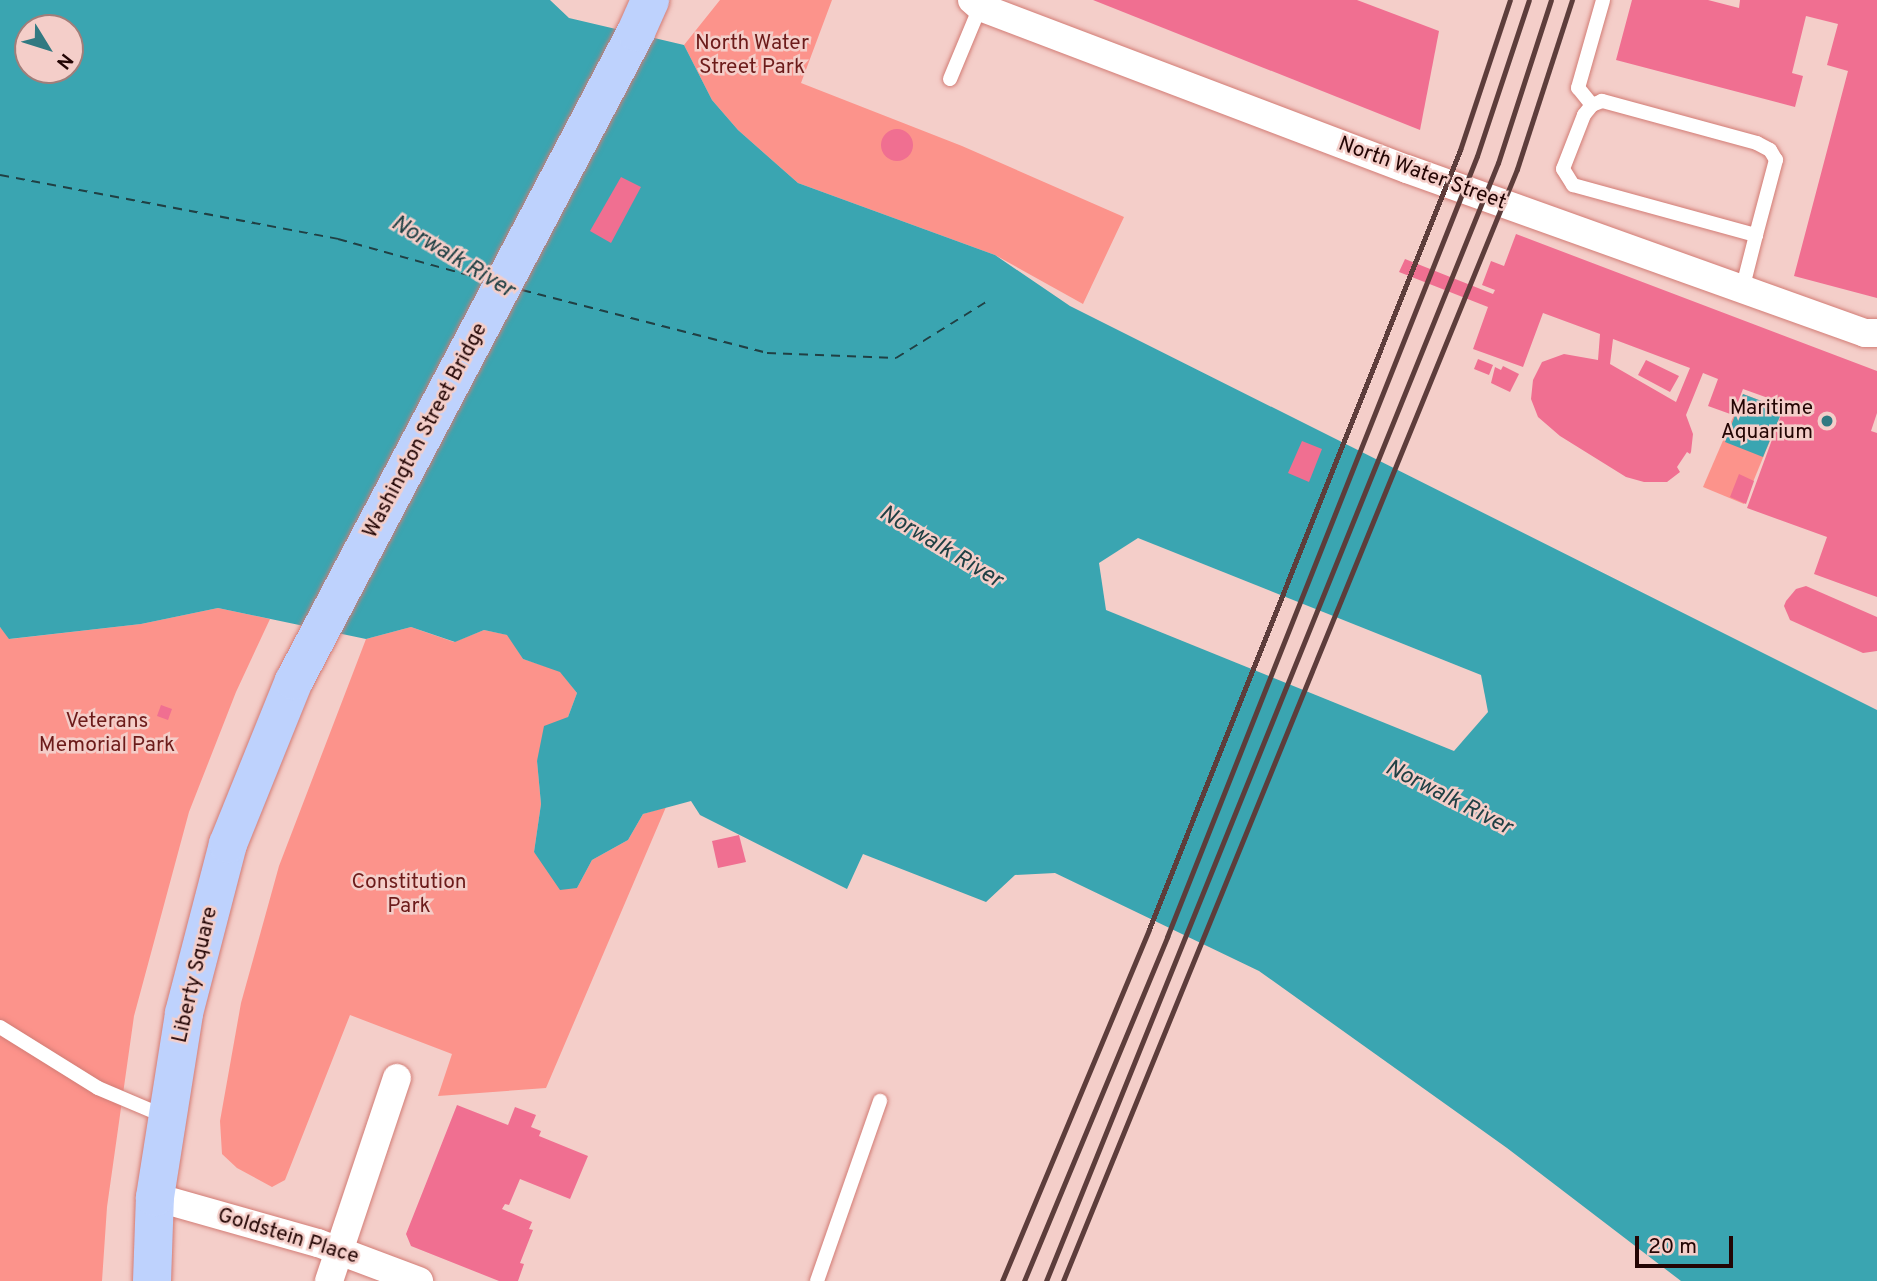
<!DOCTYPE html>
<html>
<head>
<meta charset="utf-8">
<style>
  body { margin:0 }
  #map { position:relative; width:1877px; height:1281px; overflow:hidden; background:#f4cec9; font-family:Overpass,sans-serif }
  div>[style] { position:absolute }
  .green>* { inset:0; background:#fc938b }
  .water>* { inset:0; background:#3aa5b1 }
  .pier>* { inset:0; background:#f4cec9 }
  .ferry>* { height:2px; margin-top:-1px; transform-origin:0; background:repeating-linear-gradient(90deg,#204044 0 9px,transparent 0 16px) }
  .building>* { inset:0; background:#f06f91 }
  .round { border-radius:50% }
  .roads { filter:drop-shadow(0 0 2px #d27c75) drop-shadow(0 0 2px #d27c75) }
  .lane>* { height:14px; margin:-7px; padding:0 7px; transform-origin:7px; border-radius:7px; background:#fff }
  .street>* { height:28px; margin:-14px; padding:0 14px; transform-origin:14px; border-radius:14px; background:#fff }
  .primary>* { height:38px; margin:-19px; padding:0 19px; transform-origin:19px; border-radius:19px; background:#bed2fd }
  .rail>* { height:5px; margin:-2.5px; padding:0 2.5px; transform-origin:2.5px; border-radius:2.5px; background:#5d3d3b }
  .dots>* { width:19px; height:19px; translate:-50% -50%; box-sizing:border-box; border:4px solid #f4cec9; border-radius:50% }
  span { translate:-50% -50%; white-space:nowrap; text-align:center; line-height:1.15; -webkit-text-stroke:5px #f4cec9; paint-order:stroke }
  .park-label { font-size:21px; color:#6c1b1a }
  .street-label { font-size:21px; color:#230504 }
  .poi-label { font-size:21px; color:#230504 }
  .right { translate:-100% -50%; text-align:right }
  .water-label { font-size:23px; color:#204044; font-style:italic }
  .north { position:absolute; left:14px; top:14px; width:70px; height:70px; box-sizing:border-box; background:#f4cec9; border:2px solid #a07e7a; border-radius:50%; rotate:128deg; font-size:19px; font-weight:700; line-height:28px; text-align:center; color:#230504 }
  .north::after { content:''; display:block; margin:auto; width:24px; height:32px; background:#317981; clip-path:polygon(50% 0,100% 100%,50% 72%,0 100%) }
  .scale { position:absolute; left:1635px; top:1236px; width:98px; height:32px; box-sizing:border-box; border:4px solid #230504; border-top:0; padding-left:9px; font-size:21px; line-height:24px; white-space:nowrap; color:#230504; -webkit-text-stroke:5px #f4cec9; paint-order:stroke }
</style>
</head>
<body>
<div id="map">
  <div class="green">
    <div style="clip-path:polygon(720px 0,832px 0,801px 83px,962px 146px,1124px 217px,1083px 304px,995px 255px,798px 183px,738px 130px,712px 100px,684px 45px)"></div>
    <div style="clip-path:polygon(1743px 394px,1783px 409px,1744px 504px,1703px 487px)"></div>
    <div style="clip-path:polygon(218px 608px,270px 619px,236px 692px,189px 812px,134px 1016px,107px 1207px,102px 1281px,0 1281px,0 627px,10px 639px,141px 624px)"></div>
    <div style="clip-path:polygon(411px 627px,454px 642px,484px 630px,508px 635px,523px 659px,560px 671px,577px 693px,568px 717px,537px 761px,541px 804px,534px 852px,577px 888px,592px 860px,628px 840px,643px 814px,666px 807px,546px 1088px,438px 1096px,452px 1054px,350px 1015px,285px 1180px,272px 1187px,237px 1168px,222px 1154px,220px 1121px,241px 1003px,279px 866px,366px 639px)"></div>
  </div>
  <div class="water">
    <div style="clip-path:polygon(evenodd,0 0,550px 0,569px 18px,684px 45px,712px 100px,738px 130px,798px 183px,995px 255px,1070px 306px,1877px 710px,1877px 1281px,1681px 1281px,1507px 1148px,1259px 971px,1055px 873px,1015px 875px,986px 902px,863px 854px,847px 889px,700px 815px,691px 801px,643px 814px,628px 840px,592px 860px,577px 888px,560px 890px,534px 852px,541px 804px,537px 761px,544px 726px,568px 717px,577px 693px,560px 672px,523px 659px,507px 635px,484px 630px,455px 642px,411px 627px,366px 639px,218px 608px,141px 624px,9px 639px,0 627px,0 0,28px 28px,70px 28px,70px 70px,28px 70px,28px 28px)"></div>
    <div style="clip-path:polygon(1743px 394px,1783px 409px,1763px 457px,1725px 442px)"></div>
  </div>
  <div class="pier">
    <div style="clip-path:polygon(1138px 538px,1481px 675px,1488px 712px,1454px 751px,1106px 610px,1099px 563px)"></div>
  </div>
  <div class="ferry">
    <div style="left:0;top:175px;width:344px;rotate:10.7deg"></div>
    <div style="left:338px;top:239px;width:154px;rotate:15.5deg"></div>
    <div style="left:522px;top:290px;width:253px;rotate:14.4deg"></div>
    <div style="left:767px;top:353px;width:129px;rotate:2.2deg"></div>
    <div style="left:896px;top:358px;width:106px;rotate:-31.9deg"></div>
  </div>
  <div class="building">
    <div style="clip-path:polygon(1093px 0,1357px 0,1439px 31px,1420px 130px)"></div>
    <div style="clip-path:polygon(1632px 0,1708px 0,1739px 8px,1740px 0,1877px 0,1877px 298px,1794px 276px,1848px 71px,1827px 65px,1838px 24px,1806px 16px,1792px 73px,1803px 76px,1795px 107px,1616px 60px)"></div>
    <div class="round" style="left:881px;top:129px;width:32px;height:32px"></div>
    <div style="clip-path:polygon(621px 177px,641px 187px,611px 243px,590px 231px)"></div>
    <div style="clip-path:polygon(evenodd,1516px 234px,1877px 371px,1877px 413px,1871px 431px,1877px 433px,1877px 597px,1814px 574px,1827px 537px,1747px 508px,1785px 404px,1743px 389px,1733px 415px,1708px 406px,1718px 379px,1703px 373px,1686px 415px,1693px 434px,1691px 452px,1690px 454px,1687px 452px,1677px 467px,1680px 472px,1667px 482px,1644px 482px,1626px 477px,1560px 436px,1538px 417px,1531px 399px,1533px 380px,1542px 362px,1564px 354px,1598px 360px,1600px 334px,1543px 313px,1523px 367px,1473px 349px,1488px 307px,1399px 272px,1405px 259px,1493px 294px,1495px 290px,1482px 285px,1491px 261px,1504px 266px,1516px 234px,1613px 339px,1690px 368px,1676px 402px,1610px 364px,1613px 339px)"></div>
    <div style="clip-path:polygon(1478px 359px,1493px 365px,1489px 375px,1474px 369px)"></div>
    <div style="clip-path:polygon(1646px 360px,1679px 376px,1670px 392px,1638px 375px)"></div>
    <div style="clip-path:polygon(1503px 366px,1519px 374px,1510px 392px,1491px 383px,1495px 367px,1501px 370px)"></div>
    <div style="clip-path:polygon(1302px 441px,1322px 449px,1309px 482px,1288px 473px)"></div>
    <div style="clip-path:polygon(1739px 474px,1754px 481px,1746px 504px,1730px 497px)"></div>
    <div style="clip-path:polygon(1806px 586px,1877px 617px,1877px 651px,1863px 653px,1790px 620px,1784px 606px,1786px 601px,1796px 589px)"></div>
    <div style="clip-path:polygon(161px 705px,172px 709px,168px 720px,157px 716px)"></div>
    <div style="clip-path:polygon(739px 835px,746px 862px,718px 868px,712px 841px)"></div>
    <div style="clip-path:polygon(457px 1105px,508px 1125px,515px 1107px,536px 1115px,531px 1127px,541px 1131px,539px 1136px,588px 1156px,570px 1199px,520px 1179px,509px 1205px,505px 1204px,502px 1209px,532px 1222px,529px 1229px,533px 1230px,520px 1263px,524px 1264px,518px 1281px,499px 1281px,411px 1246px,406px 1234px)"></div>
  </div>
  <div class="roads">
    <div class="lane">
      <div style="left:950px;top:79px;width:78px;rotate:-67.4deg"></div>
      <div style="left:1592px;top:105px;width:22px;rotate:-129deg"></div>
      <div style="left:1578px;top:88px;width:91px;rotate:-74.1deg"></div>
      <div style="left:1742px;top:290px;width:57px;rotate:-75.7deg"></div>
      <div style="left:1756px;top:235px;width:78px;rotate:-75.1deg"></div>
      <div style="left:1776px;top:160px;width:12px;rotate:-121deg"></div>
      <div style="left:1770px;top:150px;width:15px;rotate:-152deg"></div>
      <div style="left:1757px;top:143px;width:161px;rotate:-164.8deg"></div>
      <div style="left:1602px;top:101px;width:11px;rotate:158deg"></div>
      <div style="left:1592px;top:105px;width:13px;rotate:129deg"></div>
      <div style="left:1584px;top:115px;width:58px;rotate:111.3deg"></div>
      <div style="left:1563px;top:169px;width:19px;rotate:58deg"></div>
      <div style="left:1573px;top:185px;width:190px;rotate:15.3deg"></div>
      <div style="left:0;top:1027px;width:115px;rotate:31.9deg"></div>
      <div style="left:98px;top:1088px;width:72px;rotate:23deg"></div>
      <div style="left:817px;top:1281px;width:191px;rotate:-70.7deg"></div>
    </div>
    <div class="street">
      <div style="left:972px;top:0;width:11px;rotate:41deg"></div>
      <div style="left:980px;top:7px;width:457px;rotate:20.8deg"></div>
      <div style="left:1407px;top:169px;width:486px;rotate:19.7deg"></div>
      <div style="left:1865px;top:333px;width:12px"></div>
      <div style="left:155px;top:1197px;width:169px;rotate:15.8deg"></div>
      <div style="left:318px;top:1243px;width:108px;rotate:20.6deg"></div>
      <div style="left:329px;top:1281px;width:214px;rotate:-71.5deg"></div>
    </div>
    <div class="primary">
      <div style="left:152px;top:1281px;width:84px;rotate:-88deg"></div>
      <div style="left:155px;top:1197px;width:186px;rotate:-81deg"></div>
      <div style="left:184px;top:1013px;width:175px;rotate:-75.4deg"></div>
      <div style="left:228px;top:844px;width:176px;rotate:-68deg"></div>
      <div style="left:294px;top:681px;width:734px;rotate:-62.21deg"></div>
      <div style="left:636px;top:32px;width:35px;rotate:-66deg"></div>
    </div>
  </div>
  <div class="rail">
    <div style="left:1002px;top:1281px;width:381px;rotate:-67.3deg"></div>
    <div style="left:1149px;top:929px;width:839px;rotate:-68.24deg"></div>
    <div style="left:1460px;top:150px;width:158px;rotate:-71.6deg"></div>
    <div style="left:1024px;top:1281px;width:373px;rotate:-67.4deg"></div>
    <div style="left:1167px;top:937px;width:840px;rotate:-68.35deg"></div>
    <div style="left:1477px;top:156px;width:164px;rotate:-71.6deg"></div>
    <div style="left:1046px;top:1281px;width:1206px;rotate:-67.99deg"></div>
    <div style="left:1498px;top:163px;width:171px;rotate:-72deg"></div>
    <div style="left:1063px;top:1281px;width:1201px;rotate:-67.79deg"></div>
    <div style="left:1517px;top:169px;width:178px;rotate:-72deg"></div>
  </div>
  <div class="dots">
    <div style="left:1827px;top:421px;background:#317981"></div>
  </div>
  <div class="park-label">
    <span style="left:752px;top:56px">North Water<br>Street Park</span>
    <span style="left:107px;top:734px">Veterans<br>Memorial Park</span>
    <span style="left:409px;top:895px">Constitution<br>Park</span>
  </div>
  <div class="street-label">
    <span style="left:1422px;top:174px;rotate:20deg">North Water Street</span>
    <span style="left:426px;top:431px;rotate:-62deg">Washington Street Bridge</span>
    <span style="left:196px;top:975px;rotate:-77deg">Liberty Square</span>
    <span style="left:288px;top:1237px;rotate:17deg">Goldstein Place</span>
  </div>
  <div class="poi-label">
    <span class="right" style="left:1813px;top:421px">Maritime<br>Aquarium</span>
  </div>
  <div class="water-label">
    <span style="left:452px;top:258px;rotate:31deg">Norwalk River</span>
    <span style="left:940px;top:548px;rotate:31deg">Norwalk River</span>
    <span style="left:1448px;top:799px;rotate:27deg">Norwalk River</span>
  </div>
  <div class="north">N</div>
  <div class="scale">20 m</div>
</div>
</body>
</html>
